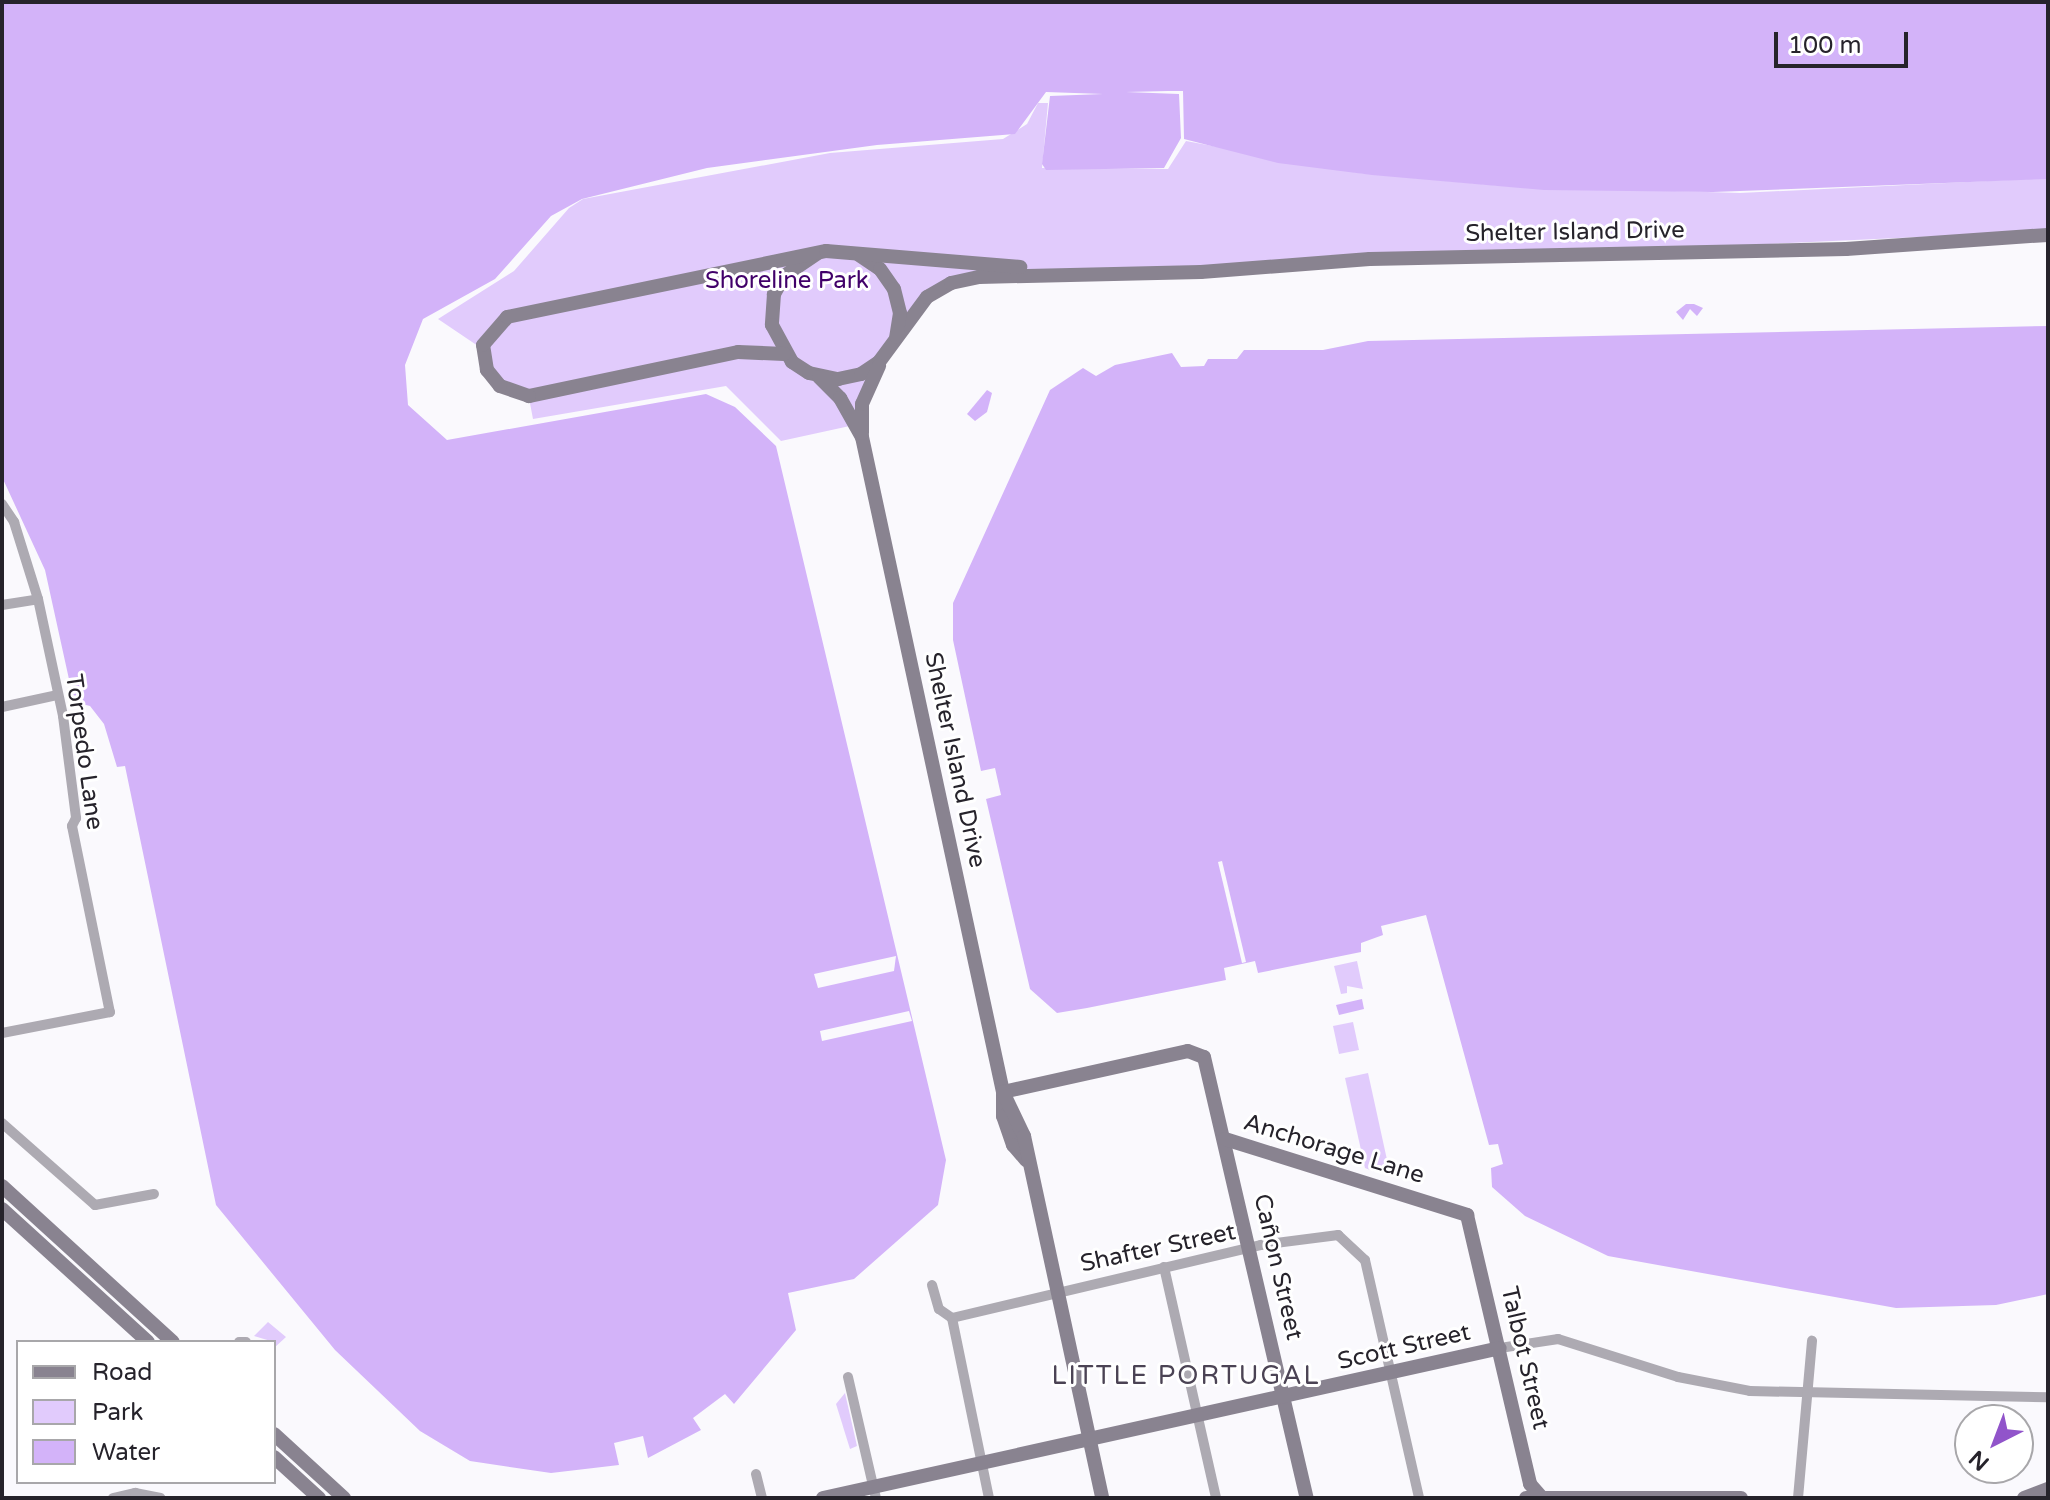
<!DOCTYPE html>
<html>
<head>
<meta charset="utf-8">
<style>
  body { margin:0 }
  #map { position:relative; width:2050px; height:1500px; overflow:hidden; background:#faf9fd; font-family:"Varela Round",sans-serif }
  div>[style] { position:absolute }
  .green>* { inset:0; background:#e1cbfc }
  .water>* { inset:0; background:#d3b3f9 }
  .pier>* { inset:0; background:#faf9fd }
  .street>* { height:10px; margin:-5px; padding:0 5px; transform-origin:5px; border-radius:5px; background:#adaab2 }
  .secondary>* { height:14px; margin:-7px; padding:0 7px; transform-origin:7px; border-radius:7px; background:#898390 }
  span { translate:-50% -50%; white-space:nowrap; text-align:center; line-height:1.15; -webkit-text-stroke:6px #fff; paint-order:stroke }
  .street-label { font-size:24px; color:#26232b }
  .park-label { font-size:24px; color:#41006a }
  .neighbourhood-label { font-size:26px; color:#4b4354; letter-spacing:2px }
  .frame { position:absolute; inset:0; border:4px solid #26232b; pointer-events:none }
  .legend { position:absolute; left:16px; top:1340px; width:260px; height:144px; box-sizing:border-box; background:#fff; border:2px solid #a8a7aa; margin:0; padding:10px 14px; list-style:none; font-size:24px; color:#26232b }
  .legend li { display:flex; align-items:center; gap:16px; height:40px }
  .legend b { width:40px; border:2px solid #a8a7aa }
  .north { position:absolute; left:1954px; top:1404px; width:80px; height:80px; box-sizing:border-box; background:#fff; border:2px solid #a8a7aa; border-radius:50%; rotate:222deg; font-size:22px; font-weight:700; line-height:32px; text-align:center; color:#26232b }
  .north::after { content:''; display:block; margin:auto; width:28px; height:36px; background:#9154ca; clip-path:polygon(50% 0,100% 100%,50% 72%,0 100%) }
  .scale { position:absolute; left:1774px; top:32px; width:134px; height:36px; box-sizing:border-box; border:4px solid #26232b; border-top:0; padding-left:10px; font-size:24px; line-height:28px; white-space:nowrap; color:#26232b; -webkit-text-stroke:6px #fff; paint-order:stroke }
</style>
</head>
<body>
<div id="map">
  <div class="green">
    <div style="clip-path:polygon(1038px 103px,1048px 103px,1042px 168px,1168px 169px,1186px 141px,1359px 173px,1503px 186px,1740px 193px,2048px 178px,2048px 231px,945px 282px,889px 345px,859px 424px,781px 441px,726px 386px,533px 419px,529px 398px,506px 389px,478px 346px,438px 319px,514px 271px,569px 208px,583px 199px,830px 153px,1003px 139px,1027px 124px)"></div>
    <div style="clip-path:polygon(1357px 961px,1363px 989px,1347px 986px,1347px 993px,1341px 994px,1334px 966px)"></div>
    <div style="clip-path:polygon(1353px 1022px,1359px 1050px,1339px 1054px,1333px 1026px)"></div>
    <div style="clip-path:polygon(1368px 1073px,1389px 1169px,1375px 1172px,1365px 1168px,1345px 1078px)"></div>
    <div style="clip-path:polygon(268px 1322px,286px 1337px,274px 1348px,274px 1342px,254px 1336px)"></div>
    <div style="clip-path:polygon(845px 1393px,857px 1446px,850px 1449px,836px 1404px)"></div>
  </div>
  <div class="water">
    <div style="clip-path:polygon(2px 2px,2048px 2px,2048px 179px,1713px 192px,1544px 190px,1372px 175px,1278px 163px,1184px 139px,1183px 91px,1168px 91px,1126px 92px,1179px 94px,1181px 138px,1164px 168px,1046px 170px,1042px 164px,1050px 96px,1103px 94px,1046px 92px,1015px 134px,877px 145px,707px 168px,582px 199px,551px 216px,495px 279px,423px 319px,405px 365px,408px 405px,447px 440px,706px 394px,735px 407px,776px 446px,946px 1160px,938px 1205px,854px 1279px,788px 1293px,796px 1330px,734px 1404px,725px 1394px,693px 1418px,701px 1430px,648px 1458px,643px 1436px,614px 1443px,619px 1465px,551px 1473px,470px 1461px,420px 1431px,335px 1350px,216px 1205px,125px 766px,117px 767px,104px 724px,90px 706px,74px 702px,45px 570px,2px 477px)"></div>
    <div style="clip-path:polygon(1686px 304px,1694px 304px,1703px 308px,1697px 316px,1690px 309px,1683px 320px,1676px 312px)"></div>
    <div style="clip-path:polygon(2048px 326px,2048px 1294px,1996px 1305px,1896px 1308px,1608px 1256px,1525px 1216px,1492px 1187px,1491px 1168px,1503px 1164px,1498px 1144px,1489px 1145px,1426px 915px,1381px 926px,1383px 935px,1361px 943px,1361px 952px,1258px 973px,1255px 961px,1224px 968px,1226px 980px,1087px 1008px,1057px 1013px,1030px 989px,986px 799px,1001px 795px,995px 768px,981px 771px,953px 640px,953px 603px,1050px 390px,1083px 368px,1096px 376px,1115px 365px,1172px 353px,1181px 367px,1204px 366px,1208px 359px,1237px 359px,1244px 350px,1323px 350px,1368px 341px)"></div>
    <div style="clip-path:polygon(987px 390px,992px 393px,987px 412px,975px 421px,967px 414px)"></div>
    <div style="clip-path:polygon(1362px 999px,1364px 1009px,1339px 1015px,1336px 1005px)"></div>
  </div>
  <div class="pier">
    <div style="clip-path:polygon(1222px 861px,1246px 962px,1242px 963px,1218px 862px)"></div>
    <div style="clip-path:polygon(896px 956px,894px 971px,818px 988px,814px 974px)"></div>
    <div style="clip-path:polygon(909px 1011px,912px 1021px,822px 1041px,820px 1031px)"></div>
  </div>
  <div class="street">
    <div style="left:2px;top:504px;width:22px;rotate:56deg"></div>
    <div style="left:14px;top:522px;width:81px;rotate:72.7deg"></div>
    <div style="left:38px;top:599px;width:120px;rotate:77.9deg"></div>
    <div style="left:63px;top:716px;width:103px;rotate:82.7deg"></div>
    <div style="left:76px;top:818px;width:9px;rotate:117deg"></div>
    <div style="left:72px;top:826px;width:190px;rotate:78.5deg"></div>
    <div style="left:110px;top:1012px;width:110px;rotate:169deg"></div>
    <div style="left:2px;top:605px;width:36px;rotate:-9deg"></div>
    <div style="left:2px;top:707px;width:56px;rotate:-12.3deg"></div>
    <div style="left:2px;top:1123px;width:124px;rotate:41.4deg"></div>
    <div style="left:95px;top:1205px;width:60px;rotate:-10.6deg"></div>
    <div style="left:1164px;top:1267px;width:237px;rotate:77.3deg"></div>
    <div style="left:932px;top:1285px;width:25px;rotate:74deg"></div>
    <div style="left:939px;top:1309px;width:16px;rotate:35deg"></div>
    <div style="left:952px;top:1318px;width:318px;rotate:-13.3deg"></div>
    <div style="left:1261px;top:1245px;width:78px;rotate:-7.4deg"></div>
    <div style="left:1338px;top:1235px;width:37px;rotate:43deg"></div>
    <div style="left:1365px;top:1260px;width:244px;rotate:77.2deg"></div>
    <div style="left:952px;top:1318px;width:184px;rotate:78.4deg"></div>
    <div style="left:239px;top:1342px;width:7px"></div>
    <div style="left:1500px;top:1348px;width:59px;rotate:-8.8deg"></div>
    <div style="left:1558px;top:1339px;width:126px;rotate:17.6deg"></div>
    <div style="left:1678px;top:1377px;width:73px;rotate:11deg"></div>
    <div style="left:1750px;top:1391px;width:298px;rotate:1.2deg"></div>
    <div style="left:848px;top:1377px;width:124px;rotate:77deg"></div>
    <div style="left:756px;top:1474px;width:25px;rotate:76deg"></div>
    <div style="left:113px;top:1498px;width:23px;rotate:-13deg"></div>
    <div style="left:135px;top:1493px;width:26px;rotate:11deg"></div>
    <div style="left:1798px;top:1498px;width:158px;rotate:-84.9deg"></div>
  </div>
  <div class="secondary">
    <div style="left:818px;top:253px;width:41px;rotate:145.9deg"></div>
    <div style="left:784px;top:276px;width:21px;rotate:119deg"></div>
    <div style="left:774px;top:294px;width:31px;rotate:94deg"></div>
    <div style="left:772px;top:325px;width:42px;rotate:61.6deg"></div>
    <div style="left:792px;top:362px;width:20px;rotate:33deg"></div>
    <div style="left:809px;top:373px;width:30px;rotate:12deg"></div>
    <div style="left:838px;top:379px;width:24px;rotate:-12deg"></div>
    <div style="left:861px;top:374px;width:22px;rotate:-34deg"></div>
    <div style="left:879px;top:362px;width:81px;rotate:-53.6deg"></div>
    <div style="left:927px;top:297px;width:28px;rotate:-30deg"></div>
    <div style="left:951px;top:283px;width:29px;rotate:-12deg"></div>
    <div style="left:979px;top:277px;width:222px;rotate:-1.3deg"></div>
    <div style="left:1201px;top:272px;width:169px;rotate:-4.4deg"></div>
    <div style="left:1370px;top:259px;width:476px;rotate:-1.2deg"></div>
    <div style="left:1846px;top:249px;width:202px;rotate:-4deg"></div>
    <div style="left:859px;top:255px;width:25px;rotate:34deg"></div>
    <div style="left:880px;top:269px;width:24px;rotate:55deg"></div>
    <div style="left:894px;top:289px;width:25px;rotate:76deg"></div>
    <div style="left:900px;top:313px;width:24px;rotate:99deg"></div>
    <div style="left:784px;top:354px;width:46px;rotate:-177.5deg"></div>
    <div style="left:738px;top:352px;width:214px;rotate:168.1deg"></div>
    <div style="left:529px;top:396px;width:31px;rotate:-161deg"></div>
    <div style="left:500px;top:386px;width:21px;rotate:-129deg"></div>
    <div style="left:487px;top:370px;width:25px;rotate:-99deg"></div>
    <div style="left:483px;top:345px;width:37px;rotate:-49deg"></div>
    <div style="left:507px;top:317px;width:326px;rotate:-11.7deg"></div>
    <div style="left:826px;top:251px;width:195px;rotate:4.7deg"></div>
    <div style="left:819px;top:377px;width:30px;rotate:45deg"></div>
    <div style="left:840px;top:398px;width:45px;rotate:60.6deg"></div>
    <div style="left:862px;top:437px;width:670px;rotate:77.85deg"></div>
    <div style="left:1003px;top:1092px;width:24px;rotate:90deg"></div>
    <div style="left:1003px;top:1116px;width:31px;rotate:71deg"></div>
    <div style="left:1013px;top:1145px;width:20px;rotate:49deg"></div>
    <div style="left:862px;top:433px;width:29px;rotate:-90deg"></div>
    <div style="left:862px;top:404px;width:42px;rotate:-65.9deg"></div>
    <div style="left:1003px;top:1092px;width:189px;rotate:-12.5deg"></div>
    <div style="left:1188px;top:1051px;width:17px;rotate:21deg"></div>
    <div style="left:1204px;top:1057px;width:453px;rotate:76.9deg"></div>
    <div style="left:1003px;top:1092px;width:49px;rotate:64.5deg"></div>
    <div style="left:1024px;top:1136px;width:370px;rotate:77.8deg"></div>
    <div style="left:1225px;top:1139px;width:254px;rotate:17.4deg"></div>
    <div style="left:1467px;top:1215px;width:276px;rotate:76.8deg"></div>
    <div style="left:1530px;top:1484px;width:18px;rotate:49deg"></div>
    <div style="left:2px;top:1186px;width:231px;rotate:42.4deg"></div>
    <div style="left:2px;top:1209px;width:197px;rotate:42.3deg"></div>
    <div style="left:274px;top:1434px;width:95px;rotate:42.4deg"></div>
    <div style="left:274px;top:1457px;width:61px;rotate:42.3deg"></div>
    <div style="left:823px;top:1498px;width:693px;rotate:-12.49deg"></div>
    <div style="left:1526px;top:1498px;width:215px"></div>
    <div style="left:2024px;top:1498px;width:26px;rotate:-21deg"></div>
  </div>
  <div class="street-label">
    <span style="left:1575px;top:232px;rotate:-1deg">Shelter Island Drive</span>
    <span style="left:84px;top:752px;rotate:82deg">Torpedo Lane</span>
    <span style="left:955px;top:760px;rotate:78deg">Shelter Island Drive</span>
    <span style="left:1334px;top:1149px;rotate:17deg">Anchorage Lane</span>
    <span style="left:1158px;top:1248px;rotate:-12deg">Shafter Street</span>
    <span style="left:1278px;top:1267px;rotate:77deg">Cañon Street</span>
    <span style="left:1404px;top:1347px;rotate:-13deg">Scott Street</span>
    <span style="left:1525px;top:1358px;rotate:77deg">Talbot Street</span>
  </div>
  <div class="park-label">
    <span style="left:787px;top:281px">Shoreline Park</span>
  </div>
  <div class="neighbourhood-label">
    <span style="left:1186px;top:1376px">LITTLE PORTUGAL</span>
  </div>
  <div class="frame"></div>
  <ul class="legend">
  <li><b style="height:10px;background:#898390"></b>Road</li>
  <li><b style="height:22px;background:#e1cbfc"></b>Park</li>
  <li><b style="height:22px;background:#d3b3f9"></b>Water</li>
  </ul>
  <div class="north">N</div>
  <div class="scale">100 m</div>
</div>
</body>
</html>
